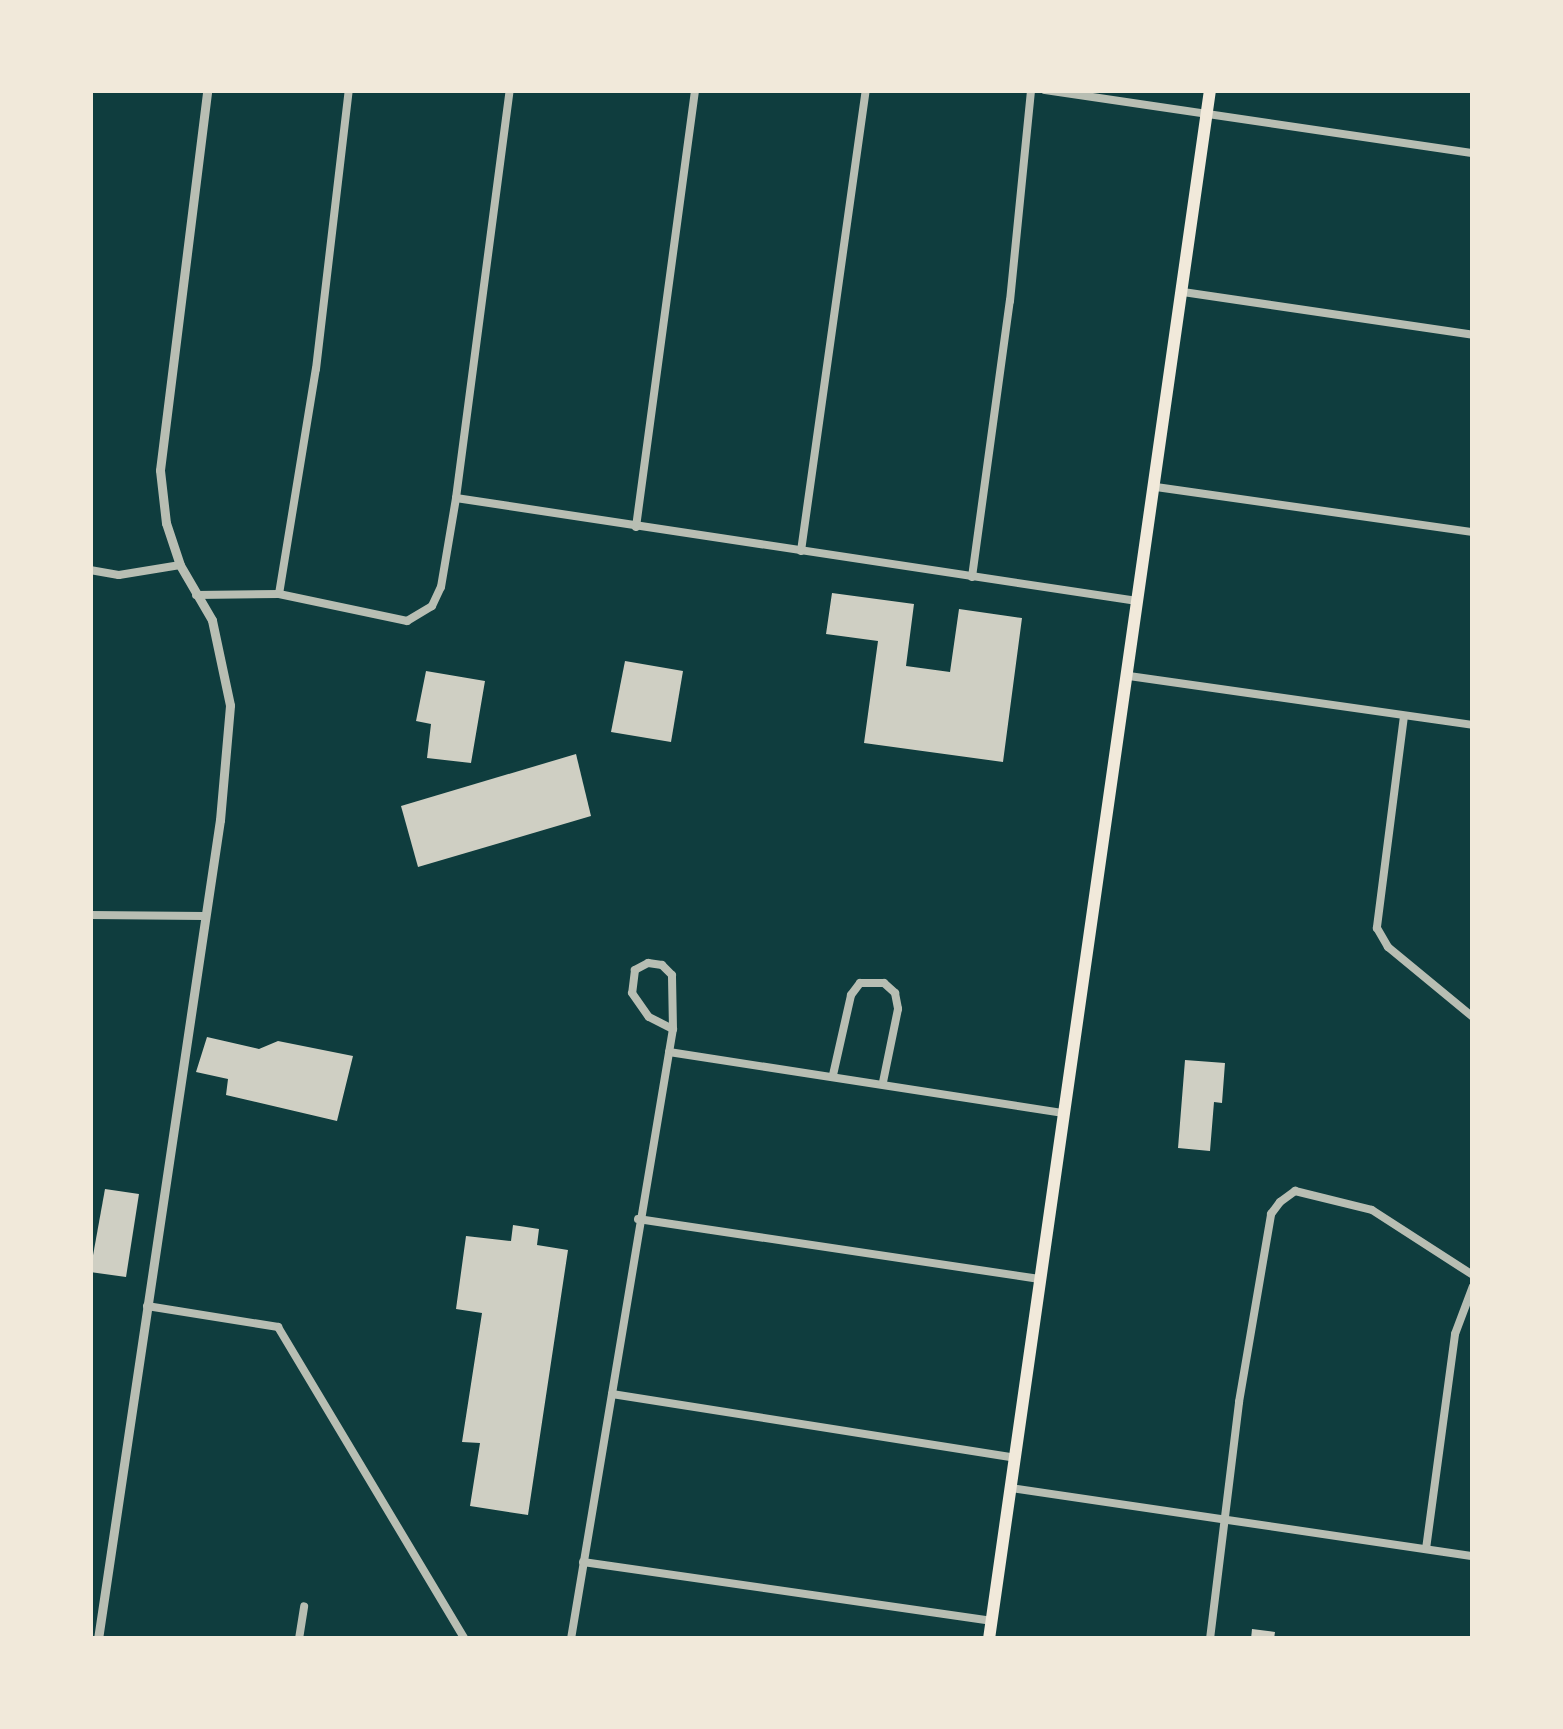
<!DOCTYPE html>
<html>
<head>
<meta charset="utf-8">
<style>
  body { margin:0 }
  #map { position:relative; width:1563px; height:1729px; overflow:hidden; background:#0f3d3e; font-family:Overpass,sans-serif }
  div>[style] { position:absolute }
  .building>* { inset:0; background:#cfcfc3 }
  .minor>* { height:8px; margin:-4px; padding:0 4px; transform-origin:4px; border-radius:4px; background:#b8beb3 }
  .tertiary>* { height:9px; margin:-4.5px; padding:0 4.5px; transform-origin:4.5px; border-radius:4.5px; background:#b8beb3 }
  .primary>* { height:12px; margin:-6px; padding:0 6px; transform-origin:6px; border-radius:6px; background:#f1e9da }
  span { translate:-50% -50%; white-space:nowrap; text-align:center; line-height:1.15; -webkit-text-stroke:9px #f1e9da; paint-order:stroke }
  .frame { position:absolute; inset:0; border:93px solid #f1e9da; pointer-events:none }
</style>
</head>
<body>
<div id="map">
  <div class="building">
    <div style="clip-path:polygon(832px 593px,914px 604px,906px 666px,950px 672px,959px 609px,1022px 618px,1003px 762px,864px 743px,878px 641px,826px 634px)"></div>
    <div style="clip-path:polygon(625px 661px,683px 671px,671px 742px,611px 732px)"></div>
    <div style="clip-path:polygon(426px 671px,485px 681px,471px 763px,427px 758px,431px 724px,416px 721px)"></div>
    <div style="clip-path:polygon(576px 754px,591px 816px,418px 867px,401px 806px)"></div>
    <div style="clip-path:polygon(207px 1037px,259px 1049px,278px 1041px,353px 1056px,337px 1121px,226px 1095px,228px 1079px,196px 1072px)"></div>
    <div style="clip-path:polygon(1185px 1060px,1225px 1063px,1222px 1103px,1214px 1102px,1210px 1151px,1178px 1148px)"></div>
    <div style="clip-path:polygon(105px 1189px,139px 1194px,126px 1277px,90px 1272px)"></div>
    <div style="clip-path:polygon(513px 1225px,539px 1229px,537px 1245px,568px 1250px,528px 1515px,470px 1506px,480px 1443px,462px 1442px,482px 1313px,456px 1309px,466px 1236px,511px 1241px)"></div>
    <div style="clip-path:polygon(1252px 1629px,1275px 1632px,1274px 1639px,1251px 1639px)"></div>
  </div>
  <div class="minor">
    <div style="left:1045px;top:90px;width:433px;rotate:8.4deg"></div>
    <div style="left:1183px;top:292px;width:293px;rotate:8.4deg"></div>
    <div style="left:1156px;top:487px;width:320px;rotate:8.1deg"></div>
    <div style="left:456px;top:498px;width:689px;rotate:8.6deg"></div>
    <div style="left:636px;top:527px;width:441px;rotate:-82.3deg"></div>
    <div style="left:801px;top:551px;width:466px;rotate:-82deg"></div>
    <div style="left:90px;top:570px;width:29px;rotate:10deg"></div>
    <div style="left:119px;top:575px;width:62px;rotate:-9.3deg"></div>
    <div style="left:972px;top:577px;width:279px;rotate:-82.2deg"></div>
    <div style="left:1010px;top:301px;width:212px;rotate:-84.3deg"></div>
    <div style="left:279px;top:594px;width:228px;rotate:-80.7deg"></div>
    <div style="left:316px;top:369px;width:281px;rotate:-83.3deg"></div>
    <div style="left:196px;top:595px;width:83px;rotate:-0.7deg"></div>
    <div style="left:279px;top:594px;width:131px;rotate:11.9deg"></div>
    <div style="left:407px;top:621px;width:29px;rotate:-31deg"></div>
    <div style="left:432px;top:606px;width:21px;rotate:-65deg"></div>
    <div style="left:441px;top:587px;width:90px;rotate:-80.4deg"></div>
    <div style="left:456px;top:498px;width:412px;rotate:-82.5deg"></div>
    <div style="left:1129px;top:676px;width:347px;rotate:8.1deg"></div>
    <div style="left:1404px;top:716px;width:214px;rotate:97.3deg"></div>
    <div style="left:1377px;top:928px;width:22px;rotate:60deg"></div>
    <div style="left:1388px;top:947px;width:110px;rotate:39.5deg"></div>
    <div style="left:90px;top:915px;width:114px;rotate:0.5deg"></div>
    <div style="left:669px;top:1052px;width:401px;rotate:8.8deg"></div>
    <div style="left:833px;top:1075px;width:82px;rotate:-77.3deg"></div>
    <div style="left:851px;top:995px;width:15px;rotate:-53deg"></div>
    <div style="left:860px;top:983px;width:24px"></div>
    <div style="left:884px;top:983px;width:15px;rotate:42deg"></div>
    <div style="left:895px;top:993px;width:16px;rotate:79deg"></div>
    <div style="left:898px;top:1009px;width:75px;rotate:101.6deg"></div>
    <div style="left:638px;top:1219px;width:406px;rotate:8.5deg"></div>
    <div style="left:147px;top:1306px;width:133px;rotate:9.1deg"></div>
    <div style="left:278px;top:1327px;width:364px;rotate:59.1deg"></div>
    <div style="left:612px;top:1394px;width:408px;rotate:9deg"></div>
    <div style="left:1011px;top:1488px;width:467px;rotate:8.4deg"></div>
    <div style="left:1426px;top:1549px;width:217px;rotate:-82.3deg"></div>
    <div style="left:1455px;top:1334px;width:51px;rotate:-69.4deg"></div>
    <div style="left:583px;top:1562px;width:412px;rotate:8.2deg"></div>
    <div style="left:299px;top:1639px;width:33px;rotate:-81deg"></div>
    <div style="left:571px;top:1639px;width:618px;rotate:-80.51deg"></div>
    <div style="left:673px;top:1029px;width:54px;rotate:-91.1deg"></div>
    <div style="left:672px;top:975px;width:14px;rotate:-135deg"></div>
    <div style="left:662px;top:965px;width:14px;rotate:-172deg"></div>
    <div style="left:648px;top:963px;width:15px;rotate:152deg"></div>
    <div style="left:635px;top:970px;width:23px;rotate:97deg"></div>
    <div style="left:632px;top:993px;width:29px;rotate:55deg"></div>
    <div style="left:649px;top:1017px;width:27px;rotate:27deg"></div>
    <div style="left:1210px;top:1639px;width:239px;rotate:-83deg"></div>
    <div style="left:1239px;top:1402px;width:191px;rotate:-80.3deg"></div>
    <div style="left:1271px;top:1214px;width:15px;rotate:-53deg"></div>
    <div style="left:1280px;top:1202px;width:19px;rotate:-36deg"></div>
    <div style="left:1295px;top:1191px;width:79px;rotate:13.9deg"></div>
    <div style="left:1372px;top:1210px;width:120px;rotate:32.8deg"></div>
  </div>
  <div class="tertiary">
    <div style="left:98px;top:1639px;width:828px;rotate:-81.53deg"></div>
    <div style="left:220px;top:820px;width:115px;rotate:-85deg"></div>
    <div style="left:230px;top:705px;width:87px;rotate:-102deg"></div>
    <div style="left:212px;top:620px;width:64px;rotate:-120.2deg"></div>
    <div style="left:180px;top:565px;width:44px;rotate:-108.4deg"></div>
    <div style="left:166px;top:523px;width:53px;rotate:-96.5deg"></div>
    <div style="left:160px;top:470px;width:383px;rotate:-82.9deg"></div>
  </div>
  <div class="primary">
    <div style="left:989px;top:1639px;width:1565px;rotate:-81.88deg"></div>
  </div>
  <div class="frame"></div>
</div>
</body>
</html>
